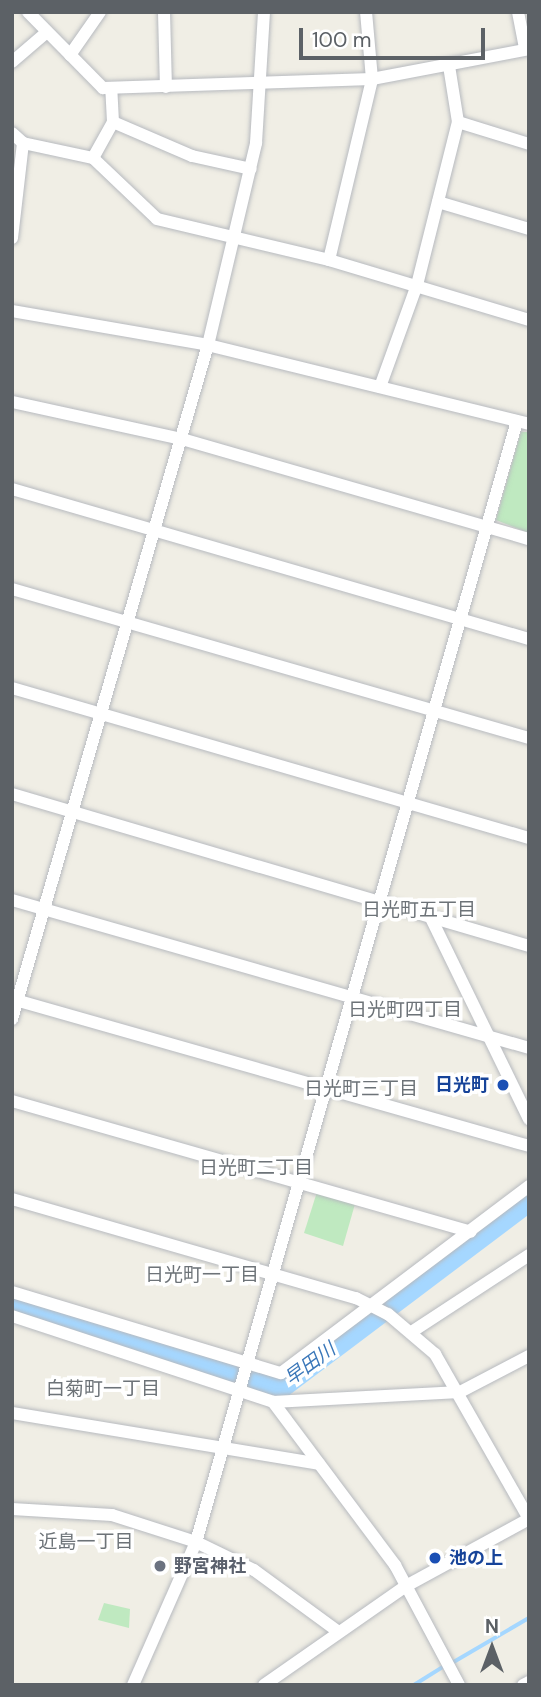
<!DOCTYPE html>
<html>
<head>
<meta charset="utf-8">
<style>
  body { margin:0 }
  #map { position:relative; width:541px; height:1697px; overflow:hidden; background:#f0eee5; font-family:"DM Sans","Noto Sans JP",sans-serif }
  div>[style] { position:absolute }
  .green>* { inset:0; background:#bfe9c0 }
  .stream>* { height:3.5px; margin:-1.75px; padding:0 1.75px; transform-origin:1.75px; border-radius:1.75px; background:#a5d7ff }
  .river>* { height:23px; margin:-11.5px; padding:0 11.5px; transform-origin:11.5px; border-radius:11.5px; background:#a5d7ff }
  .roads { filter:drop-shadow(0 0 2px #b7babf) drop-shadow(0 0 2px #b7babf) }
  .minor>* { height:12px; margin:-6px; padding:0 6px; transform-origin:6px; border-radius:6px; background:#fff }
  .dots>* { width:19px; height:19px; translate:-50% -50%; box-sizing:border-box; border:4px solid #fff; border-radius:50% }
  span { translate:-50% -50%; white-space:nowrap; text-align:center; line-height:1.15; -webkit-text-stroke:7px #fff; paint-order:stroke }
  .transit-label { font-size:18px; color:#164399; font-weight:700 }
  .right { translate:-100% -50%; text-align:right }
  .left { translate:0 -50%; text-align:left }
  .worship-label { font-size:18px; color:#5b616d; font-weight:700 }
  .neighbourhood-label { font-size:19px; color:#6d7378 }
  .water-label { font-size:19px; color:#3a77b9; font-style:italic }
  .frame { position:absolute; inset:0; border:14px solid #5c6166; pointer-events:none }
  .north { position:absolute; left:457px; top:1613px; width:70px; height:70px; -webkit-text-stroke:5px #fff; paint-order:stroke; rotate:0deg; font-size:19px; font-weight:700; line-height:28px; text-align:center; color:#5c6166 }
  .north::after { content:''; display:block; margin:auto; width:24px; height:32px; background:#5c6166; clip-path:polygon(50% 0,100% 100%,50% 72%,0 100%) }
  .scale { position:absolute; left:299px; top:28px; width:186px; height:32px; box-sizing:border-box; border:4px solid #5c6166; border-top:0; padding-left:9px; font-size:21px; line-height:24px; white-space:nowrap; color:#5c6166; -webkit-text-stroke:5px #fff; paint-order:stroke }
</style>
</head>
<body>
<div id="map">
  <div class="green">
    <div style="clip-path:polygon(521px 432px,529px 432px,529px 533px,496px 520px)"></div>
    <div style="clip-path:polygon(317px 1192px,355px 1204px,343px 1246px,304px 1233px)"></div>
    <div style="clip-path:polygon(104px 1603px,130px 1609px,129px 1628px,98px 1620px)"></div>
  </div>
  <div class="stream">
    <div style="left:452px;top:1663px;width:89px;rotate:-30.3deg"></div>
    <div style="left:414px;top:1685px;width:36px;rotate:-32deg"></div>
  </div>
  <div class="river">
    <div style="left:12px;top:1305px;width:281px;rotate:16.8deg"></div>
    <div style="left:281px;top:1386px;width:311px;rotate:-37deg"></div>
  </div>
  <div class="roads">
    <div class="minor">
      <div style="left:28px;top:12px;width:107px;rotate:45.4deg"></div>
      <div style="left:103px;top:88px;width:269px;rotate:-1.9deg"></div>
      <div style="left:372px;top:79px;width:160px;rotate:-10.8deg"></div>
      <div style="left:164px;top:12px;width:75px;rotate:88.5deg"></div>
      <div style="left:518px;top:12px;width:37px;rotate:79deg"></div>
      <div style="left:70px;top:55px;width:52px;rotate:-55.1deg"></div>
      <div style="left:12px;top:62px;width:46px;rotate:-40.6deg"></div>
      <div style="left:113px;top:122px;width:86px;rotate:23.3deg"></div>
      <div style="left:192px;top:156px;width:60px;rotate:12.4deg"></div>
      <div style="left:458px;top:122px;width:74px;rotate:17.2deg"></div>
      <div style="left:12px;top:133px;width:15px;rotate:42deg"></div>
      <div style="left:23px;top:143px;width:72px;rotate:12.1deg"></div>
      <div style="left:93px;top:158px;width:88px;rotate:43.6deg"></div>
      <div style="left:157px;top:219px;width:177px;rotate:13.4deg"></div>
      <div style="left:329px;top:260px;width:209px;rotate:16.7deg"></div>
      <div style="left:93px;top:158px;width:41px;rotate:-60.9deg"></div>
      <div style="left:113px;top:122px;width:34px;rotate:-93deg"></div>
      <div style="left:438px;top:202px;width:95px;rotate:16.5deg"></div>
      <div style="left:12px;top:238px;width:96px;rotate:-83.4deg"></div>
      <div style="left:329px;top:260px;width:186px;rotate:-76.6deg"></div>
      <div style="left:372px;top:79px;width:67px;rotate:-95.1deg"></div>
      <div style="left:12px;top:311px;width:199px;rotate:9.8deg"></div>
      <div style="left:208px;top:345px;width:331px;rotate:13.8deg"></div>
      <div style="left:380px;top:387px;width:109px;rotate:-70.1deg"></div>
      <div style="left:417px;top:285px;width:168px;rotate:-75.9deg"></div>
      <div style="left:458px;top:122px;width:57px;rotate:-99.1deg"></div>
      <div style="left:12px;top:402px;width:174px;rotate:12.3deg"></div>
      <div style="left:182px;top:439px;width:361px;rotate:16.1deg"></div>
      <div style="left:12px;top:489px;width:538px;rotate:16.18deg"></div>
      <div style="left:12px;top:589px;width:538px;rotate:16.08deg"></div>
      <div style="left:12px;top:688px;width:538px;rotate:16.18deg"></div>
      <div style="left:12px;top:794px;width:539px;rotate:16.38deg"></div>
      <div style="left:12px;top:900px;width:538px;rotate:15.97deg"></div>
      <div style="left:430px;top:916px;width:226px;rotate:64deg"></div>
      <div style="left:12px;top:999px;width:537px;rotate:15.87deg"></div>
      <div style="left:12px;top:1019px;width:702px;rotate:-73.79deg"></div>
      <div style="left:208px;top:345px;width:208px;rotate:-76.6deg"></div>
      <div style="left:256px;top:143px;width:131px;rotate:-86.5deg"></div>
      <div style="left:12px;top:1101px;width:477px;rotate:15.9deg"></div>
      <div style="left:12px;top:1199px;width:358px;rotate:16.1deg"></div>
      <div style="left:356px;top:1298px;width:36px;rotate:27deg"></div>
      <div style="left:388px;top:1314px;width:62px;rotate:40.4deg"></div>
      <div style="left:435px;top:1354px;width:190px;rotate:60.3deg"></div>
      <div style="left:12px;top:1292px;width:281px;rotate:16.8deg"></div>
      <div style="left:281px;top:1373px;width:311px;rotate:-37deg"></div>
      <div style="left:12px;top:1316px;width:275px;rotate:18.2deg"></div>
      <div style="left:273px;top:1402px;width:187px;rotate:-3.1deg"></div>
      <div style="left:460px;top:1392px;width:78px;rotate:-27.6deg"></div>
      <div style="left:413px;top:1331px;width:139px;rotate:-33.2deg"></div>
      <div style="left:273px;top:1402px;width:204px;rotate:53.2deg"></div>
      <div style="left:395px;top:1565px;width:136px;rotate:61.9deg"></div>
      <div style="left:12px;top:1413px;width:311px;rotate:9.4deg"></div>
      <div style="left:12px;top:1509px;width:100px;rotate:3.4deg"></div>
      <div style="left:112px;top:1515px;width:88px;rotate:17.8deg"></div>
      <div style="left:196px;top:1542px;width:64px;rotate:25.8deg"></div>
      <div style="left:254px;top:1570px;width:102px;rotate:36.2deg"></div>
      <div style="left:133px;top:1685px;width:156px;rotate:-66.2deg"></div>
      <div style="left:196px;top:1542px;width:1166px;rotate:-74.02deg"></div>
      <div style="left:264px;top:1685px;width:173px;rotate:-34.9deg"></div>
      <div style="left:406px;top:1586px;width:140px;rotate:-28.6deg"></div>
      <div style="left:523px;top:1685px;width:7px;rotate:-27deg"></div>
    </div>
  </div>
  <div class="dots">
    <div style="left:503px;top:1085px;background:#1a4fb4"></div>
    <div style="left:435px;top:1558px;background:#1a4fb4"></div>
    <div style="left:160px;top:1566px;background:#6b7280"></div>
  </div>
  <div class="transit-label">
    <span class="right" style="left:489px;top:1085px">日光町</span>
    <span class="left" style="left:449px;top:1558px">池の上</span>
  </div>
  <div class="worship-label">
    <span class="left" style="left:174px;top:1566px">野宮神社</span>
  </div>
  <div class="neighbourhood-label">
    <span style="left:419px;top:910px">日光町五丁目</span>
    <span style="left:405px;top:1010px">日光町四丁目</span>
    <span style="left:361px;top:1089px">日光町三丁目</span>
    <span style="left:256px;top:1168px">日光町二丁目</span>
    <span style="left:202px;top:1275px">日光町一丁目</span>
    <span style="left:103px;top:1389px">白菊町一丁目</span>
    <span style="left:86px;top:1542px">近島一丁目</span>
  </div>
  <div class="water-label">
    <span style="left:310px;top:1364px;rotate:-36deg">早田川</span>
  </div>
  <div class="frame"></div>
  <div class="north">N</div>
  <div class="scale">100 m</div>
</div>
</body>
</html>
